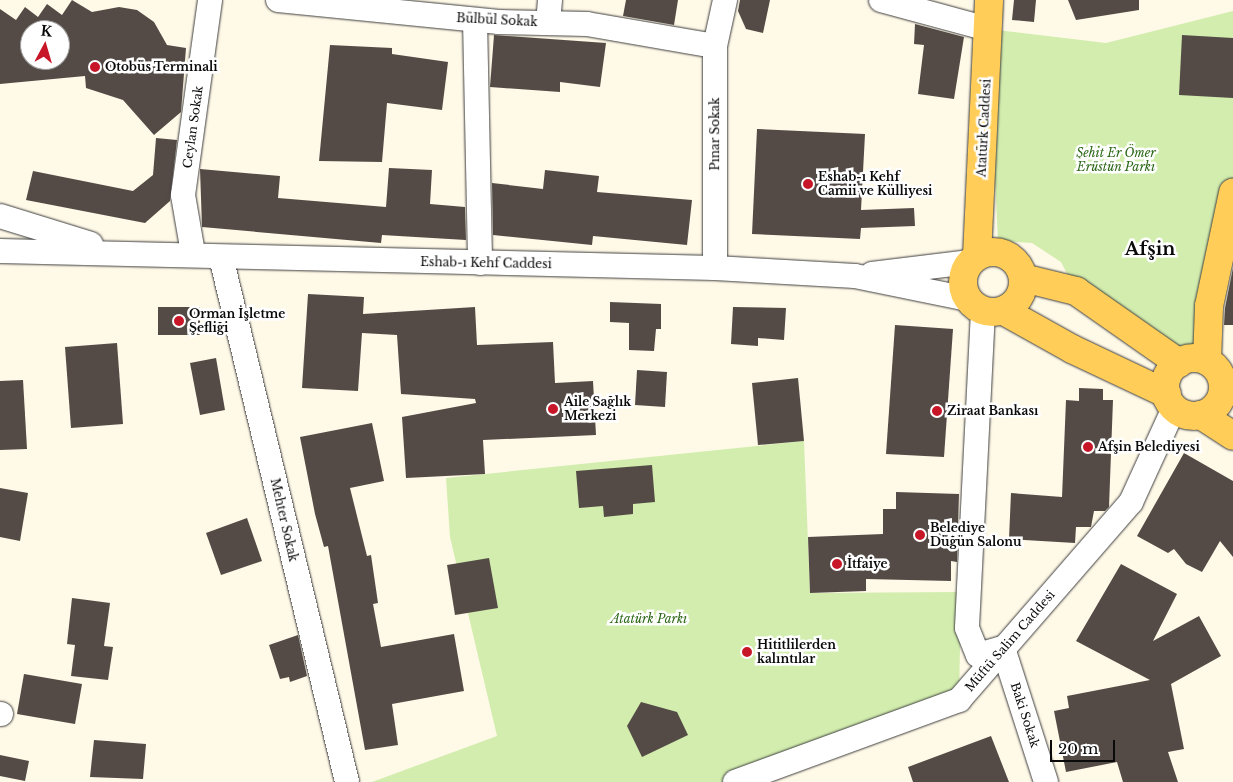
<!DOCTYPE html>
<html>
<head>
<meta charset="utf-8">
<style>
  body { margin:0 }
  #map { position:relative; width:1233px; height:782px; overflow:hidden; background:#fff9e8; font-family:"Libre Baskerville",serif }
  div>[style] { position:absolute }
  .green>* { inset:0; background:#d2edae }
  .building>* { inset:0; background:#544b46 }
  .roads { filter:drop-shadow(0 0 1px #3d3d3d) drop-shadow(0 0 1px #3d3d3d) }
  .minor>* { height:24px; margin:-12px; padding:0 12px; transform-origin:12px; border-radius:12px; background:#fff }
  .major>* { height:28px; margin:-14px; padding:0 14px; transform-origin:14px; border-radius:14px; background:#ffcd58 }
  .major>.ring { margin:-14px; padding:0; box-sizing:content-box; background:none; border:28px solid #ffcd58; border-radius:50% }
  .dots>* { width:14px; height:14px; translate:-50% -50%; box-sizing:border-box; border:2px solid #fff; border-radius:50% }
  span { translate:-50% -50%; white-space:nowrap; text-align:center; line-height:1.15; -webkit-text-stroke:5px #fff; paint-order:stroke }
  .street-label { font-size:12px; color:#0a0a0a }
  .poi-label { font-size:12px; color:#0a0a0a; font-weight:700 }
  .left { translate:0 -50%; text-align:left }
  .park-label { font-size:12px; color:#2b6716; font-style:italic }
  .district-label { font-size:18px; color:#0a0a0a; font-weight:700 }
  .north { position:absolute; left:20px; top:20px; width:50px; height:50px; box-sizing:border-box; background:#fff; border:1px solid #9d9d9d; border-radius:50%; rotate:6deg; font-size:14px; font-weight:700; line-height:20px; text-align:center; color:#0a0a0a }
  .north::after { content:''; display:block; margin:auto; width:18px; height:22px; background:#c61628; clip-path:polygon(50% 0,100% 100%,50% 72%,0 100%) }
  .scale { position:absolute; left:1050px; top:740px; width:65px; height:22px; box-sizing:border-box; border:2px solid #0a0a0a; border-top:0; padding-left:6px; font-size:15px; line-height:18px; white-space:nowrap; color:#0a0a0a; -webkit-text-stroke:4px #fff; paint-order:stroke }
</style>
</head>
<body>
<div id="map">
  <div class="green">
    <div style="clip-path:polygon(1233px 11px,1233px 193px,1197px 359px,1188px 359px,1076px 291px,1061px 262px,1032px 243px,998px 241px,988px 29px,1106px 43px)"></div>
    <div style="clip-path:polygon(804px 441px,810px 593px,961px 592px,959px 700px,735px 782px,372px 782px,497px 736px,450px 537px,446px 478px)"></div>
  </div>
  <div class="building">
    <div style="clip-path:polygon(evenodd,72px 0,92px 12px,119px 7px,137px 10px,154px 22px,167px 45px,186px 48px,181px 112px,154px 135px,123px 100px,86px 88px,85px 76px,0 84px,0 9px,16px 20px,25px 7px,38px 17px,47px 4px,62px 15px,72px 0,30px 30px,60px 30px,60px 60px,30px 60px,30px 30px)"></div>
    <div style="clip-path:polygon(626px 0,678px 0,674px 25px,623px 16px)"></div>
    <div style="clip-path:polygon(740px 0,770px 0,763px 33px,746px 29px,738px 11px)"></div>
    <div style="clip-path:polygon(1014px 0,1036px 0,1034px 22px,1012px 20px)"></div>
    <div style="clip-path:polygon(1068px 0,1139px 0,1139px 10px,1076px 20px)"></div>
    <div style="clip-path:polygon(915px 24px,964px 37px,954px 99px,918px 94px,924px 45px,914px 44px)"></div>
    <div style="clip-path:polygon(494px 35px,606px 43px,600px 87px,560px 82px,560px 92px,490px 87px)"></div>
    <div style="clip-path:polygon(1182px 35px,1233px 38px,1233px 98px,1179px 95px)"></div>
    <div style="clip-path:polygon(330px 45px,392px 48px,392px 54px,448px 62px,442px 110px,387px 103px,382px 162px,319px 161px)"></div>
    <div style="clip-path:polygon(757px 129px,865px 134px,861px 210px,914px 208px,915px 226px,861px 228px,860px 239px,752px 234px)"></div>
    <div style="clip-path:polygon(156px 138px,177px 140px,170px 201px,145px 223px,26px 200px,33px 171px,133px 191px,153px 175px)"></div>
    <div style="clip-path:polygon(389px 168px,432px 170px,430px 204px,465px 207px,466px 240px,382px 235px,381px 243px,202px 227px,200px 169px,280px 176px,278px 198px,386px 207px)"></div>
    <div style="clip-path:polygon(545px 170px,599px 176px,597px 192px,692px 200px,687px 245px,593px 236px,592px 245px,493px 235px,492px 183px,543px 189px)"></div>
    <div style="clip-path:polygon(1233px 268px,1233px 325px,1224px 325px,1225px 308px)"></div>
    <div style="clip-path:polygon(308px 294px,364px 297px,363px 314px,475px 307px,477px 345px,553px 342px,555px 383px,593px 381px,596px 435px,483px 440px,485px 474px,406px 478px,402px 417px,476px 403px,475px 399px,401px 394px,397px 335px,362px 333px,358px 391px,302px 388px)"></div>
    <div style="clip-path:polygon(610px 302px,661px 304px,661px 329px,656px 329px,654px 351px,629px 350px,629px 323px,610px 322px)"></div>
    <div style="clip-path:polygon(158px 307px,200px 307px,200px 335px,158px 335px)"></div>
    <div style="clip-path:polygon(733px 307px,786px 308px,784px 340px,758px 338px,758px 346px,731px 344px)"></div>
    <div style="clip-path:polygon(895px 325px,953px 329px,944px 457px,886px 454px)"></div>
    <div style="clip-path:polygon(117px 343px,123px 424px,71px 428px,65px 347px)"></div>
    <div style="clip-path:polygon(216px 358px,225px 410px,200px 415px,190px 363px)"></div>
    <div style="clip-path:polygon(637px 370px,667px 372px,665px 407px,635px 405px)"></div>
    <div style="clip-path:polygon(798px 378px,804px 441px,758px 445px,752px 383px)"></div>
    <div style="clip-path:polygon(23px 380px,27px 449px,0 450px,0 381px)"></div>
    <div style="clip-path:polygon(1079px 388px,1103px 389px,1103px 400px,1113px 400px,1109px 507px,1105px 511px,1094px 511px,1091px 527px,1076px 527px,1075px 543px,1009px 539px,1011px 493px,1062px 497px,1066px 400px,1079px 401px)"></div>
    <div style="clip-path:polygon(372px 423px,384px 481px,350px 488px,367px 556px,371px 555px,378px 603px,373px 604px,381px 647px,454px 634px,464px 691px,392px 704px,398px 745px,365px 750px,328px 546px,324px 547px,315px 514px,300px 437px)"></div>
    <div style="clip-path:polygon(1184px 453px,1233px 481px,1233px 557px,1220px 541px,1202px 572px,1186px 564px,1174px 549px,1168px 553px,1137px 536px)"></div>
    <div style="clip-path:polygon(652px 465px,655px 502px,633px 504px,633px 514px,604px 517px,603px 506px,579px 508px,576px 471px)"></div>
    <div style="clip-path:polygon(0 488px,28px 493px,20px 541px,0 537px)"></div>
    <div style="clip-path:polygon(896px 492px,959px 494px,957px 562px,951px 561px,951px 581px,866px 579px,866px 591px,810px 593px,808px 537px,883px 534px,883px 509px,896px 509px)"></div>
    <div style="clip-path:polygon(247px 518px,262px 561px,221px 575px,206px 533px)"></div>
    <div style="clip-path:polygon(489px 558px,498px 608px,455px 615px,447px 565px)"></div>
    <div style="clip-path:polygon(1121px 564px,1177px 594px,1153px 641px,1199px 616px,1221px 656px,1171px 684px,1184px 749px,1168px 752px,1178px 782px,1123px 782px,1117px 762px,1066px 772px,1054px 711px,1069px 708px,1067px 696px,1150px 680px,1076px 641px)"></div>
    <div style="clip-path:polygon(72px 598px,110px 603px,104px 646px,113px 647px,108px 680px,71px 676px,75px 645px,67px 644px)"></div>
    <div style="clip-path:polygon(298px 635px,307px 676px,290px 682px,289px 677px,280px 679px,269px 645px)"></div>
    <div style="clip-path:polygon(24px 674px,82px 684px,75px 724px,17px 714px)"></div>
    <div style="clip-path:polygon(641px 702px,677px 712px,688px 735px,642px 757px,627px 726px)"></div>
    <div style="clip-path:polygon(991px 736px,1009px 782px,913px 782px,908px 767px)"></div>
    <div style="clip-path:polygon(94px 740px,146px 744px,143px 779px,90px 777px)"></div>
    <div style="clip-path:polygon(0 755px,29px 761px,25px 781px,0 776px)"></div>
  </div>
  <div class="roads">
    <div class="minor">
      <div style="left:278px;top:0;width:222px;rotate:5.7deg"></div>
      <div style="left:499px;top:22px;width:88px;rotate:1.3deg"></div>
      <div style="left:587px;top:24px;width:130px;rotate:9.8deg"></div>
      <div style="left:881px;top:0;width:111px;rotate:15.2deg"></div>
      <div style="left:475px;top:20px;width:243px;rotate:88.8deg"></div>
      <div style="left:548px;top:23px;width:23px;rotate:-85deg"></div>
      <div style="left:0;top:216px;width:95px;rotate:17.1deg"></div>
      <div style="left:0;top:251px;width:715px;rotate:1.36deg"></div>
      <div style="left:715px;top:268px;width:140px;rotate:3.3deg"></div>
      <div style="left:855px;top:276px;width:115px;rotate:11.5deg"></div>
      <div style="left:193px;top:253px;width:59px;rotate:-99.8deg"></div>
      <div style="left:183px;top:195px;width:197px;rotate:-82.1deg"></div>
      <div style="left:221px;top:257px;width:540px;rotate:76.5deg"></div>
      <div style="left:715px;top:268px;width:222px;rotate:-90deg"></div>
      <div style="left:715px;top:46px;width:47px;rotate:-77.7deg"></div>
      <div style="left:872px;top:274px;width:99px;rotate:-7deg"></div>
      <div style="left:983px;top:311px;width:317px;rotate:92.9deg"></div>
      <div style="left:967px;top:628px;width:29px;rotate:68deg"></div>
      <div style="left:978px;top:655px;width:26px;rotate:-16deg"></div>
      <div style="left:1003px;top:648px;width:141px;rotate:72.2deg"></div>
      <div style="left:0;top:714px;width:1px"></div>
      <div style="left:735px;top:782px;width:239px;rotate:-20.1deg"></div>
      <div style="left:959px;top:700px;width:262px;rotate:-49deg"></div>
      <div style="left:1131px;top:502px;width:103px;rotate:-65.4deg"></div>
    </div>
    <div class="major">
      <div class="ring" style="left:963px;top:252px;width:32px;height:32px"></div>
      <div style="left:977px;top:256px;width:256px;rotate:-87.3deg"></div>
      <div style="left:1023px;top:278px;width:55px;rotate:13.8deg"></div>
      <div style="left:1076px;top:291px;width:126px;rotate:35deg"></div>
      <div style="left:1004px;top:311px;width:78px;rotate:29.2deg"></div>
      <div style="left:1072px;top:349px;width:105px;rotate:25.3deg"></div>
      <div class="ring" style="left:1165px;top:358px;width:30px;height:30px"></div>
      <div style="left:1207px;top:361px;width:55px;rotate:-87.9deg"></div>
      <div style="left:1209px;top:306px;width:116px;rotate:-78deg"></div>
      <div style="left:1201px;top:415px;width:38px;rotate:33deg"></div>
    </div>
  </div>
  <div class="dots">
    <div style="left:95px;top:67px;background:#c61628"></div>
    <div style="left:808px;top:184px;background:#c61628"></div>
    <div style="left:179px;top:321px;background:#c61628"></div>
    <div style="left:553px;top:409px;background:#c61628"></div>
    <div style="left:937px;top:411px;background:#c61628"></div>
    <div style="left:1088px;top:447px;background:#c61628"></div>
    <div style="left:920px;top:535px;background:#c61628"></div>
    <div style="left:837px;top:564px;background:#c61628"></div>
    <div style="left:747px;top:652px;background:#c61628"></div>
  </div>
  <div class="street-label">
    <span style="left:497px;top:20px;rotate:3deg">Bülbül Sokak</span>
    <span style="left:193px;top:127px;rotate:-82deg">Ceylan Sokak</span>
    <span style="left:984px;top:128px;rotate:-87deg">Atatürk Caddesi</span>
    <span style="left:715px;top:134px;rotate:-90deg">Pınar Sokak</span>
    <span style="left:486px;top:263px;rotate:1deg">Eshab-ı Kehf Caddesi</span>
    <span style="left:284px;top:520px;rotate:77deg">Mehter Sokak</span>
    <span style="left:1010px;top:641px;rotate:-49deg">Müftü Salim Caddesi</span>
    <span style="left:1025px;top:715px;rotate:72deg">Baki Sokak</span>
  </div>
  <div class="poi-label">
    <span class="left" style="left:105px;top:67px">Otobüs Terminali</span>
    <span class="left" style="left:818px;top:184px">Eshab-ı Kehf<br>Camii ve Külliyesi</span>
    <span class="left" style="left:189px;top:321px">Orman İşletme<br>Şefliği</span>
    <span class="left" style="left:564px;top:409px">Aile Sağlık<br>Merkezi</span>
    <span class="left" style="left:947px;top:411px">Ziraat Bankası</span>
    <span class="left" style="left:1098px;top:447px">Afşin Belediyesi</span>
    <span class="left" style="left:930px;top:535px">Belediye<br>Düğün Salonu</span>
    <span class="left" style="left:847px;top:564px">İtfaiye</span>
    <span class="left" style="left:757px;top:652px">Hititlilerden<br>kalıntılar</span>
  </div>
  <div class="park-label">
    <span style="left:1116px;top:160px">Şehit Er Ömer<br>Erüstün Parkı</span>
    <span style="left:649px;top:619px">Atatürk Parkı</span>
  </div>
  <div class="district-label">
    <span style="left:1150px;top:249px">Afşin</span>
  </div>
  <div class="north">K</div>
  <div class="scale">20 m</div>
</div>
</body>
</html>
